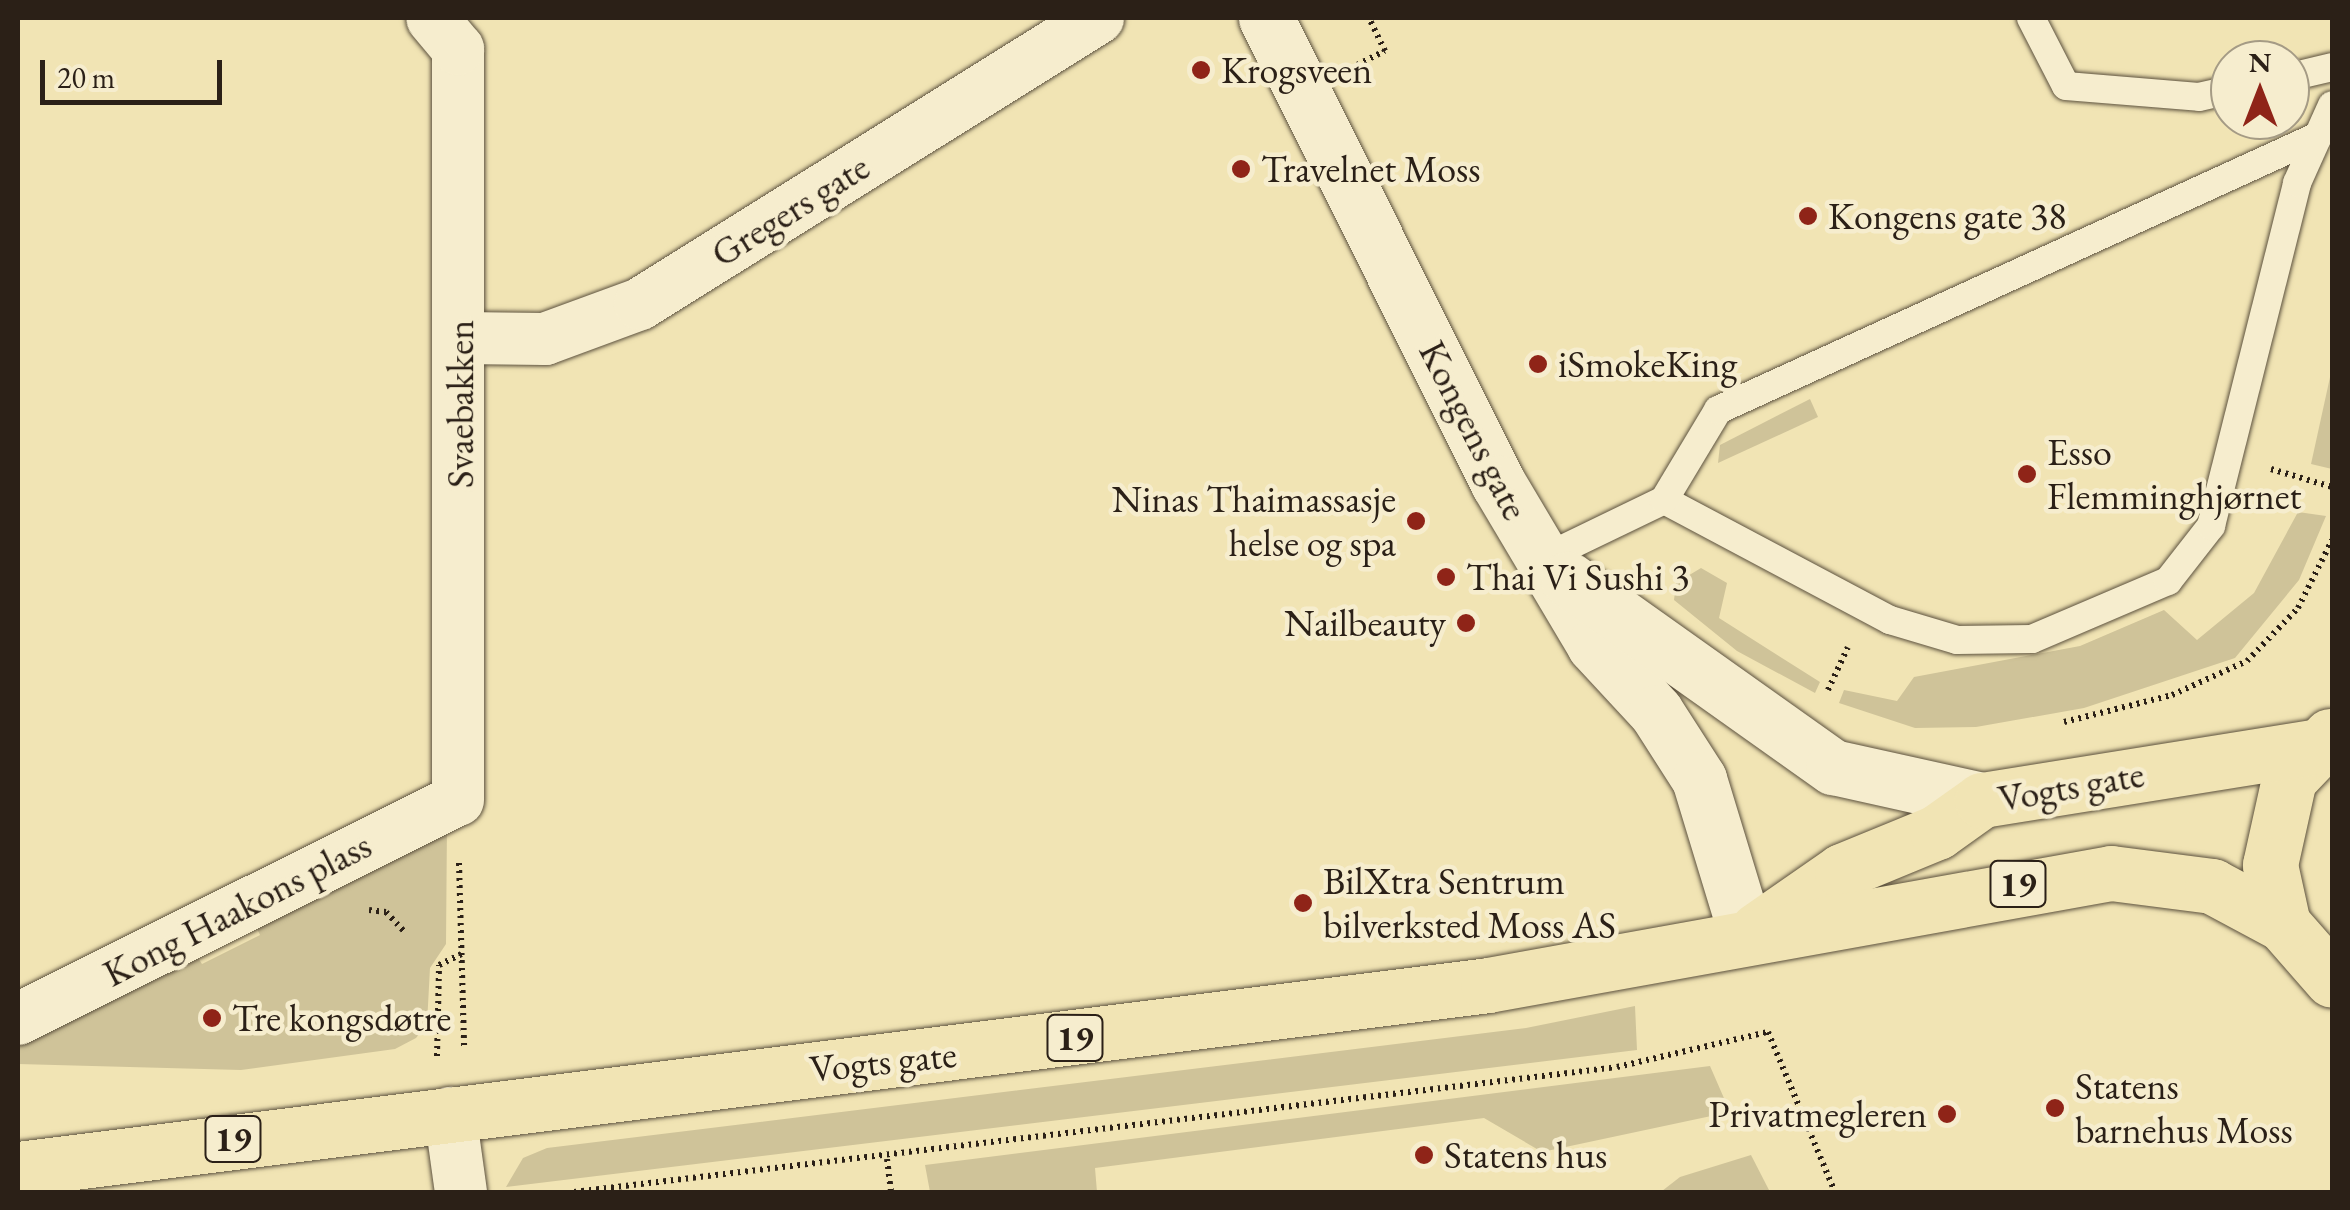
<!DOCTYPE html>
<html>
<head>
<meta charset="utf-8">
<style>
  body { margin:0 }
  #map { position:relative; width:2350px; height:1210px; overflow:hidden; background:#f1e4b4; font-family:"EB Garamond",serif }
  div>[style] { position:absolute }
  .green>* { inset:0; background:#cfc399 }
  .path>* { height:6px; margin-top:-3px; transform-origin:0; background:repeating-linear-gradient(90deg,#2b2017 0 2.5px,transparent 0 7.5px) }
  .roads { filter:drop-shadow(0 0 2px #5c513e) drop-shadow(0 0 2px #5c513e) }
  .service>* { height:28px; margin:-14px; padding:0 14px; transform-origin:14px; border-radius:14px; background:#f6edce }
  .minor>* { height:52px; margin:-26px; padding:0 26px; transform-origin:26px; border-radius:26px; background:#f6edce }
  .tertiary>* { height:55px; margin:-27.5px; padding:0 27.5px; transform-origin:27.5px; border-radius:27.5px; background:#f6edce }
  .trunk>* { height:55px; margin:-27.5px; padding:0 27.5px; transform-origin:27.5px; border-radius:27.5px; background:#f1e4b4 }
  .dots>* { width:28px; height:28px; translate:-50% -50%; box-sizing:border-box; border:5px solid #f6edce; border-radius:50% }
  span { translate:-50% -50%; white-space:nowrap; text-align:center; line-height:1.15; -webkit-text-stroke:9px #f6edce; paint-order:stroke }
  .shield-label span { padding:2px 8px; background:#f6edce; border:2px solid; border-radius:8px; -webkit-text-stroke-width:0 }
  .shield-label { font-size:35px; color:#2b2017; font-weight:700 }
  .poi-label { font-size:38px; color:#2b2017 }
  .left { translate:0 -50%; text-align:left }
  .right { translate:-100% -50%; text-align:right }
  .street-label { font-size:38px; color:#2b2017 }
  .frame { position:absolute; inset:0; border:20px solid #2b2017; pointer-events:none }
  .north { position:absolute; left:2210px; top:40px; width:100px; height:100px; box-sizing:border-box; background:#f6edce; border:2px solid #a59b85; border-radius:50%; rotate:0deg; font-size:28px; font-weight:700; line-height:40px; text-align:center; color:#2b2017 }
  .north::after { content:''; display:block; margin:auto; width:35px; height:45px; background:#8f2418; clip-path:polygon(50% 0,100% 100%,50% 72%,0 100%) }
  .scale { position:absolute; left:40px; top:60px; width:182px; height:45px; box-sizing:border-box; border:5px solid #2b2017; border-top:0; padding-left:12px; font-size:30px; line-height:35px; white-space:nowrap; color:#2b2017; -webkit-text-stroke:8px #f6edce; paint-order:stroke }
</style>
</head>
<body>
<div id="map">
  <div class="green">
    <div style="clip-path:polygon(2332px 368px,2332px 469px,2311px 464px)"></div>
    <div style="clip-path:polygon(1810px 399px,1818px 417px,1718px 463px,1720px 445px)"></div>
    <div style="clip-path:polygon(2298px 512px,2326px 516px,2299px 580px,2235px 658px,2084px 708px,1976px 727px,1915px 728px,1839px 703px,1844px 690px,1897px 701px,1914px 677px,2080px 646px,2164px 610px,2197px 640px,2254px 593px)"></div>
    <div style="clip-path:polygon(1701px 568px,1727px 583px,1719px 618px,1820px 682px,1815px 693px,1737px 651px,1674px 600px,1676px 583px)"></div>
    <div style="clip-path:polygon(447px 824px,446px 944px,430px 968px,427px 1024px,416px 1038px,395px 1049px,241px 1070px,18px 1064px,18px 1042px,195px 953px,202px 964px,260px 935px,254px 922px)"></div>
    <div style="clip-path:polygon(1635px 1006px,1637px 1050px,506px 1187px,523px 1158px,547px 1148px,1526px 1028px)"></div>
    <div style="clip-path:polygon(1710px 1066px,1730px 1112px,1542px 1152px,1484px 1118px,1095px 1168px,1097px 1192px,930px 1192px,925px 1165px)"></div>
    <div style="clip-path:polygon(1751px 1155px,1770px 1192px,1662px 1191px,1680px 1177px)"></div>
  </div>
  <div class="path">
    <div style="left:1357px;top:65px;width:31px;rotate:-27deg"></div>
    <div style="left:1385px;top:51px;width:37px;rotate:-116deg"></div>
    <div style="left:2271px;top:469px;width:64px;rotate:16.4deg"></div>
    <div style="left:1828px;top:690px;width:47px;rotate:-65.1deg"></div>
    <div style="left:2064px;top:722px;width:111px;rotate:-14deg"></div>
    <div style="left:2172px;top:695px;width:82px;rotate:-24.4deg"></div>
    <div style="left:2247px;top:661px;width:74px;rotate:-46.1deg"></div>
    <div style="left:2298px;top:608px;width:76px;rotate:-63.4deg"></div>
    <div style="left:459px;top:863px;width:183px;rotate:88.4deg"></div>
    <div style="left:369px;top:910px;width:17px;rotate:7deg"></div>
    <div style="left:386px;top:912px;width:26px;rotate:47deg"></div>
    <div style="left:437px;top:1056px;width:91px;rotate:-88.7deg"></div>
    <div style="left:439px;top:965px;width:25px;rotate:-26deg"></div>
    <div style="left:887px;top:1159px;width:33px;rotate:83deg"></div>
    <div style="left:574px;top:1192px;width:1050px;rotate:-6.83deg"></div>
    <div style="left:1617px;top:1067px;width:155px;rotate:-13.1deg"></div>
    <div style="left:1768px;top:1032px;width:173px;rotate:67.3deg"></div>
  </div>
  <div class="roads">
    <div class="service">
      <div style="left:2031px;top:18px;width:76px;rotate:62.8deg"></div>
      <div style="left:2066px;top:86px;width:133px;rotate:4.7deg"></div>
      <div style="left:2199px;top:97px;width:32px;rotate:-13deg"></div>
      <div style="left:2290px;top:77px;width:43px;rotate:-13.4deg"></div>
      <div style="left:1664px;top:500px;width:256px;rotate:28deg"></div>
      <div style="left:1890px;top:620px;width:70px;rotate:16.6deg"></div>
      <div style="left:1957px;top:640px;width:75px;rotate:-0.8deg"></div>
      <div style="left:2032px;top:639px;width:148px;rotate:-23.1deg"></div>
      <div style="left:2168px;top:581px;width:70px;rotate:-52deg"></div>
      <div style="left:2211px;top:526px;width:354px;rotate:-75.9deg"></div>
      <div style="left:2297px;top:183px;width:85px;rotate:-65.8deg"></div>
      <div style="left:1542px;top:559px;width:136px;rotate:-25.8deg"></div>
      <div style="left:1664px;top:500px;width:105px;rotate:-59deg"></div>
      <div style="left:1718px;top:410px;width:660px;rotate:-24.54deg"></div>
    </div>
    <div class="minor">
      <div style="left:461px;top:338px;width:84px;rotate:0.7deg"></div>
      <div style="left:545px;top:339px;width:101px;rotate:-20.2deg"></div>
      <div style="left:640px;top:304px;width:540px;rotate:-31.98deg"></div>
      <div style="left:18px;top:1019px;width:491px;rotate:-26.5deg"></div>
      <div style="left:458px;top:800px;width:751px;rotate:-90deg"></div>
      <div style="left:458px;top:49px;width:40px;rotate:-130deg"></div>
      <div style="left:450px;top:1113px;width:80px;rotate:82.1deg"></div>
    </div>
    <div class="tertiary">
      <div style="left:1266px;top:18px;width:520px;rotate:63.48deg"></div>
      <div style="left:1498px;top:483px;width:188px;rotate:59.3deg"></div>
      <div style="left:1594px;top:645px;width:91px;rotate:47.2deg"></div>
      <div style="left:1656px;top:712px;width:80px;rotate:57.3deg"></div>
      <div style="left:1699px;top:779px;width:165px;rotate:73.1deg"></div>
      <div style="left:1568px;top:579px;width:325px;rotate:35.4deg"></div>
      <div style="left:1833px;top:767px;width:153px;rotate:12.5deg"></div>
    </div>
    <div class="trunk">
      <div style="left:2330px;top:736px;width:59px;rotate:133.6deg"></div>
      <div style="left:2289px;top:779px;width:88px;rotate:102.5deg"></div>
      <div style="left:2270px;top:865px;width:60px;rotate:77.6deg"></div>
      <div style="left:2283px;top:924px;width:74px;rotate:48.8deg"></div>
      <div style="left:1757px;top:930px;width:103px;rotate:-34.8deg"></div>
      <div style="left:1842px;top:871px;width:103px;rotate:-22.3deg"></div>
      <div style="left:1937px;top:832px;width:55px;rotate:-35.4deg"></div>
      <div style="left:1982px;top:800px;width:335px;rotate:-9.1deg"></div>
      <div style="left:18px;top:1169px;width:1481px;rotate:-7.13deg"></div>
      <div style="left:1488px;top:985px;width:633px;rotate:-10.19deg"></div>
      <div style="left:2111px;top:873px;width:102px;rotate:7.3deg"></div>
      <div style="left:2212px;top:886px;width:81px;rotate:28.2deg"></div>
    </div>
  </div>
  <div class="dots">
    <div style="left:1201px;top:70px;background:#8f2418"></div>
    <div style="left:1241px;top:169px;background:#8f2418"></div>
    <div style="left:1808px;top:216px;background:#8f2418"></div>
    <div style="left:1538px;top:364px;background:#8f2418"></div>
    <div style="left:2027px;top:474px;background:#8f2418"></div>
    <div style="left:1416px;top:521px;background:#8f2418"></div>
    <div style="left:1446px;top:577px;background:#8f2418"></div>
    <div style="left:1466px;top:623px;background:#8f2418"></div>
    <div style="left:1303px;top:903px;background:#8f2418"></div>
    <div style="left:212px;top:1018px;background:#8f2418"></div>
    <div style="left:2055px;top:1108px;background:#8f2418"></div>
    <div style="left:1947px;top:1114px;background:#8f2418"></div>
    <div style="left:1424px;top:1155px;background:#8f2418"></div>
  </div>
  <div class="shield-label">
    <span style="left:2018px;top:884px">19</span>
    <span style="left:1075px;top:1038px">19</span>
    <span style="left:233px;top:1139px">19</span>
  </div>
  <div class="poi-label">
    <span class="left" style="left:1221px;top:70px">Krogsveen</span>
    <span class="left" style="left:1261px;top:169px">Travelnet Moss</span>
    <span class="left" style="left:1828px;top:216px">Kongens gate 38</span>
    <span class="left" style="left:1558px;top:364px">iSmokeKing</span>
    <span class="left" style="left:2047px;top:474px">Esso<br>Flemminghjørnet</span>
    <span class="right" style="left:1396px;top:521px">Ninas Thaimassasje<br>helse og spa</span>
    <span class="left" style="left:1466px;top:577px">Thai Vi Sushi 3</span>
    <span class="right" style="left:1446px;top:623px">Nailbeauty</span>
    <span class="left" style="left:1323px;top:903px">BilXtra Sentrum<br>bilverksted Moss AS</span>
    <span class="left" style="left:232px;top:1018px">Tre kongsdøtre</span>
    <span class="left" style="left:2075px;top:1108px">Statens<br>barnehus Moss</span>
    <span class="right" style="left:1927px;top:1114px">Privatmegleren</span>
    <span class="left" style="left:1444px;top:1155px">Statens hus</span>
  </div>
  <div class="street-label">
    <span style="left:790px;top:210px;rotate:-32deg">Gregers gate</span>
    <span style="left:460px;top:404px;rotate:-90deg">Svaebakken</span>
    <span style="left:1474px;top:430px;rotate:63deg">Kongens gate</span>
    <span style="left:2071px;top:786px;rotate:-10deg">Vogts gate</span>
    <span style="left:237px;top:909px;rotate:-27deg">Kong Haakons plass</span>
    <span style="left:883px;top:1061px;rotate:-6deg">Vogts gate</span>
  </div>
  <div class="frame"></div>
  <div class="north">N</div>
  <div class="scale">20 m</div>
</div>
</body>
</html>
